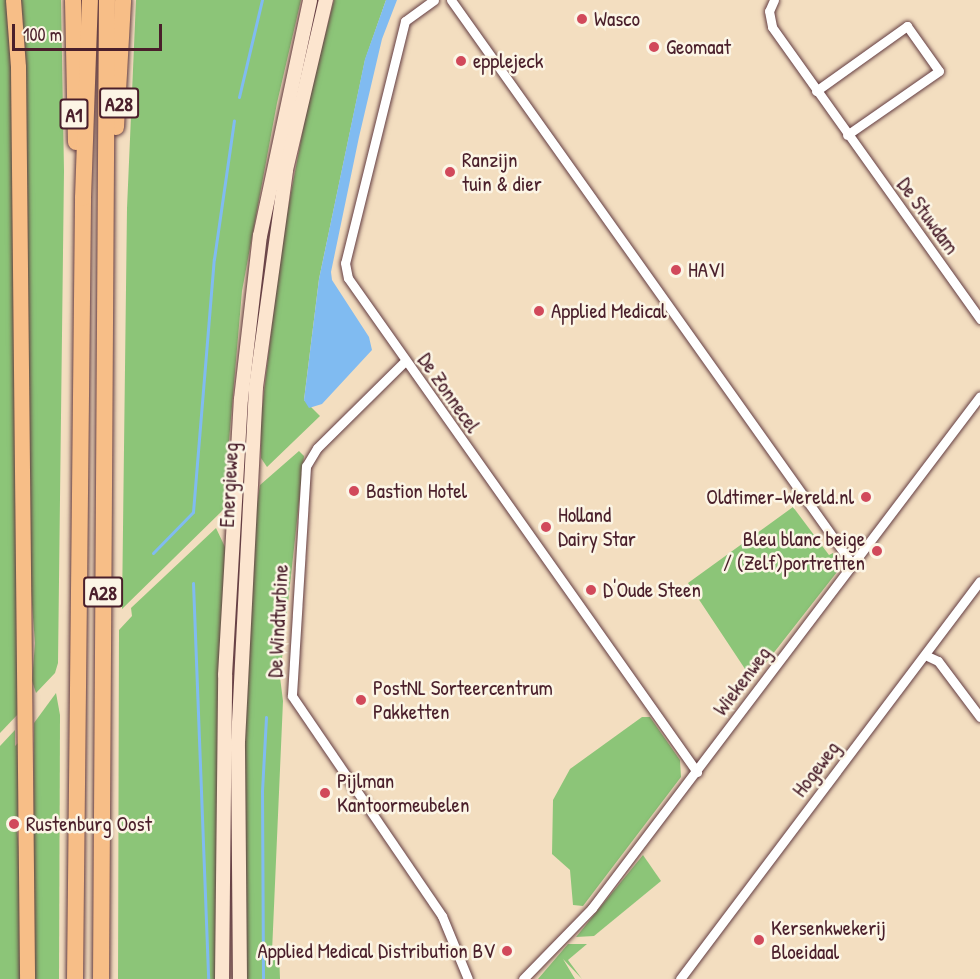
<!DOCTYPE html>
<html>
<head>
<meta charset="utf-8">
<style>
  body { margin:0 }
  #map { position:relative; width:980px; height:979px; overflow:hidden; background:#f3dec0; font-family:"Patrick Hand",sans-serif }
  div>[style] { position:absolute }
  .green>* { inset:0; background:#8cc578 }
  .water>* { inset:0; background:#80bbf1 }
  .stream>* { height:3px; margin:-1.5px; padding:0 1.5px; transform-origin:1.5px; border-radius:1.5px; background:#80bbf1 }
  .roads { filter:drop-shadow(0 0 2px #633c41) drop-shadow(0 0 2px #633c41) }
  .minor>* { height:9px; margin:-4.5px; padding:0 4.5px; transform-origin:4.5px; border-radius:4.5px; background:#fff }
  .secondary>* { height:14px; margin:-7px; padding:0 7px; transform-origin:7px; border-radius:7px; background:#fce5cf }
  .primary>* { height:15px; margin:-7.5px; padding:0 7.5px; transform-origin:7.5px; border-radius:7.5px; background:#f7be87 }
  .motorway>* { height:16px; margin:-8px; padding:0 8px; transform-origin:8px; border-radius:8px; background:#f7be87 }
  .dots>* { width:16px; height:16px; translate:-50% -50%; box-sizing:border-box; border:3px solid #fcf5e5; border-radius:50% }
  span { translate:-50% -50%; white-space:nowrap; text-align:center; line-height:1.15; -webkit-text-stroke:5px #fcf5e5; paint-order:stroke }
  .shield-label span { padding:2px 4px; background:#fcf5e5; border:2px solid; border-radius:4px; -webkit-text-stroke-width:0 }
  .shield-label { font-size:20px; color:#4a1f2b; font-weight:700 }
  .poi-label { font-size:21px; color:#4a1f2b }
  .left { translate:0 -50%; text-align:left }
  .right { translate:-100% -50%; text-align:right }
  .street-label { font-size:21px; color:#4a1f2b }
  .scale { position:absolute; left:12px; top:24px; width:150px; height:27px; box-sizing:border-box; border:3px solid #4a1f2b; border-top:0; padding-left:8px; font-size:18px; line-height:21px; white-space:nowrap; color:#4a1f2b; -webkit-text-stroke:4px #fcf5e5; paint-order:stroke }
</style>
</head>
<body>
<div id="map">
  <div class="green">
    <div style="clip-path:polygon(0 0,8px 0,11px 38px,19px 713px,0 733px)"></div>
    <div style="clip-path:polygon(21px 0,61px 0,64px 171px,58px 663px,55px 673px,36px 693px,32px 681px,35px 643px,30px 578px,25px 47px)"></div>
    <div style="clip-path:polygon(136px 0,301px 0,277px 103px,242px 291px,223px 510px,122px 609px,127px 208px)"></div>
    <div style="clip-path:polygon(334px 0,386px 0,365px 60px,319px 279px,304px 400px,320px 416px,267px 467px,261px 458px,261px 417px,282px 240px,309px 98px)"></div>
    <div style="clip-path:polygon(299px 451px,304px 456px,280px 677px,283px 701px,272px 952px,279px 952px,280px 979px,245px 979px,243px 767px,255px 515px,260px 485px)"></div>
    <div style="clip-path:polygon(793px 507px,829px 555px,833px 553px,837px 572px,750px 683px,751px 678px,688px 583px)"></div>
    <div style="clip-path:polygon(216px 528px,225px 547px,216px 979px,118px 979px,119px 630px,132px 616px,131px 608px)"></div>
    <div style="clip-path:polygon(56px 693px,60px 715px,59px 979px,32px 979px,34px 723px)"></div>
    <div style="clip-path:polygon(642px 717px,650px 717px,680px 760px,681px 777px,583px 906px,573px 905px,570px 870px,552px 854px,553px 800px,570px 769px)"></div>
    <div style="clip-path:polygon(15px 730px,15px 746px,20px 741px,21px 769px,17px 831px,22px 871px,21px 979px,0 979px,0 746px)"></div>
    <div style="clip-path:polygon(643px 855px,661px 881px,594px 936px,576px 937px)"></div>
    <div style="clip-path:polygon(568px 944px,587px 944px,568px 960px,582px 979px,563px 959px,575px 979px,538px 979px)"></div>
  </div>
  <div class="water">
    <div style="clip-path:polygon(386px 0,397px 0,382px 39px,359px 137px,331px 272px,332px 280px,369px 337px,372px 350px,322px 404px,309px 408px,304px 400px,319px 279px,365px 59px)"></div>
  </div>
  <div class="stream">
    <div style="left:239px;top:97px;width:100px;rotate:-76.7deg"></div>
    <div style="left:153px;top:553px;width:57px;rotate:-45.7deg"></div>
    <div style="left:193px;top:512px;width:254px;rotate:-85.3deg"></div>
    <div style="left:214px;top:259px;width:140px;rotate:-81.8deg"></div>
    <div style="left:193px;top:583px;width:396px;rotate:87.8deg"></div>
    <div style="left:263px;top:979px;width:188px;rotate:-90.3deg"></div>
    <div style="left:262px;top:791px;width:74px;rotate:-86.9deg"></div>
  </div>
  <div class="roads">
    <div class="minor">
      <div style="left:434px;top:0;width:36px;rotate:144deg"></div>
      <div style="left:405px;top:21px;width:249px;rotate:103.9deg"></div>
      <div style="left:345px;top:263px;width:15px;rotate:79deg"></div>
      <div style="left:348px;top:278px;width:605px;rotate:54.76deg"></div>
      <div style="left:451px;top:0;width:692px;rotate:54.59deg"></div>
      <div style="left:774px;top:0;width:12px;rotate:114deg"></div>
      <div style="left:769px;top:11px;width:16px;rotate:79deg"></div>
      <div style="left:772px;top:27px;width:359px;rotate:54.5deg"></div>
      <div style="left:816px;top:91px;width:112px;rotate:-35.5deg"></div>
      <div style="left:907px;top:26px;width:55px;rotate:54.6deg"></div>
      <div style="left:939px;top:71px;width:112px;rotate:145.2deg"></div>
      <div style="left:404px;top:362px;width:122px;rotate:135.3deg"></div>
      <div style="left:317px;top:448px;width:21px;rotate:121deg"></div>
      <div style="left:306px;top:466px;width:230px;rotate:93.5deg"></div>
      <div style="left:292px;top:696px;width:266px;rotate:55.7deg"></div>
      <div style="left:442px;top:916px;width:68px;rotate:67.6deg"></div>
      <div style="left:925px;top:655px;width:14px;rotate:25deg"></div>
      <div style="left:938px;top:661px;width:70px;rotate:53.1deg"></div>
      <div style="left:523px;top:979px;width:99px;rotate:-45.8deg"></div>
      <div style="left:592px;top:908px;width:642px;rotate:-52.84deg"></div>
      <div style="left:680px;top:979px;width:498px;rotate:-53deg"></div>
    </div>
    <div class="secondary">
      <div style="left:222px;top:979px;width:304px;rotate:-89.4deg"></div>
      <div style="left:225px;top:675px;width:276px;rotate:-86.7deg"></div>
      <div style="left:241px;top:399px;width:164px;rotate:-83.4deg"></div>
      <div style="left:260px;top:236px;width:241px;rotate:-78deg"></div>
      <div style="left:240px;top:979px;width:237px;rotate:-90.5deg"></div>
      <div style="left:238px;top:742px;width:355px;rotate:-87.1deg"></div>
      <div style="left:256px;top:387px;width:219px;rotate:-82.1deg"></div>
      <div style="left:286px;top:170px;width:175px;rotate:-76.8deg"></div>
    </div>
    <div class="primary">
      <div style="left:13px;top:0;width:67px;rotate:85.7deg"></div>
      <div style="left:18px;top:67px;width:912px;rotate:89.43deg"></div>
    </div>
    <div class="motorway">
      <div style="left:73px;top:0;width:142px;rotate:88.8deg"></div>
      <div style="left:116px;top:127px;width:127px;rotate:-86.8deg"></div>
      <div style="left:75px;top:979px;width:781px;rotate:-89.41deg"></div>
      <div style="left:83px;top:198px;width:198px;rotate:-88deg"></div>
      <div style="left:101px;top:979px;width:979px;rotate:-89.65deg"></div>
    </div>
  </div>
  <div class="dots">
    <div style="left:582px;top:19px;background:#d1495b"></div>
    <div style="left:654px;top:47px;background:#d1495b"></div>
    <div style="left:461px;top:61px;background:#d1495b"></div>
    <div style="left:450px;top:172px;background:#d1495b"></div>
    <div style="left:676px;top:270px;background:#d1495b"></div>
    <div style="left:539px;top:311px;background:#d1495b"></div>
    <div style="left:354px;top:491px;background:#d1495b"></div>
    <div style="left:866px;top:497px;background:#d1495b"></div>
    <div style="left:546px;top:527px;background:#d1495b"></div>
    <div style="left:877px;top:551px;background:#d1495b"></div>
    <div style="left:591px;top:590px;background:#d1495b"></div>
    <div style="left:361px;top:700px;background:#d1495b"></div>
    <div style="left:325px;top:793px;background:#d1495b"></div>
    <div style="left:14px;top:824px;background:#d1495b"></div>
    <div style="left:759px;top:940px;background:#d1495b"></div>
    <div style="left:507px;top:951px;background:#d1495b"></div>
  </div>
  <div class="shield-label">
    <span style="left:119px;top:103px">A28</span>
    <span style="left:74px;top:114px">A1</span>
    <span style="left:103px;top:592px">A28</span>
  </div>
  <div class="poi-label">
    <span class="left" style="left:594px;top:19px">Wasco</span>
    <span class="left" style="left:666px;top:47px">Geomaat</span>
    <span class="left" style="left:473px;top:61px">epplejeck</span>
    <span class="left" style="left:462px;top:172px">Ranzijn<br>tuin &amp; dier</span>
    <span class="left" style="left:688px;top:270px">HAVI</span>
    <span class="left" style="left:551px;top:311px">Applied Medical</span>
    <span class="left" style="left:366px;top:491px">Bastion Hotel</span>
    <span class="right" style="left:854px;top:497px">Oldtimer-Wereld.nl</span>
    <span class="left" style="left:558px;top:527px">Holland<br>Dairy Star</span>
    <span class="right" style="left:865px;top:551px">Bleu blanc beige<br>/ (Zelf)portretten</span>
    <span class="left" style="left:603px;top:590px">D'Oude Steen</span>
    <span class="left" style="left:373px;top:700px">PostNL Sorteercentrum<br>Pakketten</span>
    <span class="left" style="left:337px;top:793px">Pijlman<br>Kantoormeubelen</span>
    <span class="left" style="left:26px;top:824px">Rustenburg Oost</span>
    <span class="left" style="left:771px;top:940px">Kersenkwekerij<br>Bloeidaal</span>
    <span class="right" style="left:495px;top:951px">Applied Medical Distribution BV</span>
  </div>
  <div class="street-label">
    <span style="left:928px;top:216px;rotate:54deg">De Stuwdam</span>
    <span style="left:449px;top:393px;rotate:55deg">De Zonnecel</span>
    <span style="left:229px;top:485px;rotate:-87deg">Energieweg</span>
    <span style="left:278px;top:621px;rotate:-87deg">De Windturbine</span>
    <span style="left:742px;top:681px;rotate:-53deg">Wiekenweg</span>
    <span style="left:816px;top:769px;rotate:-53deg">Hogeweg</span>
  </div>
  <div class="scale">100 m</div>
</div>
</body>
</html>
